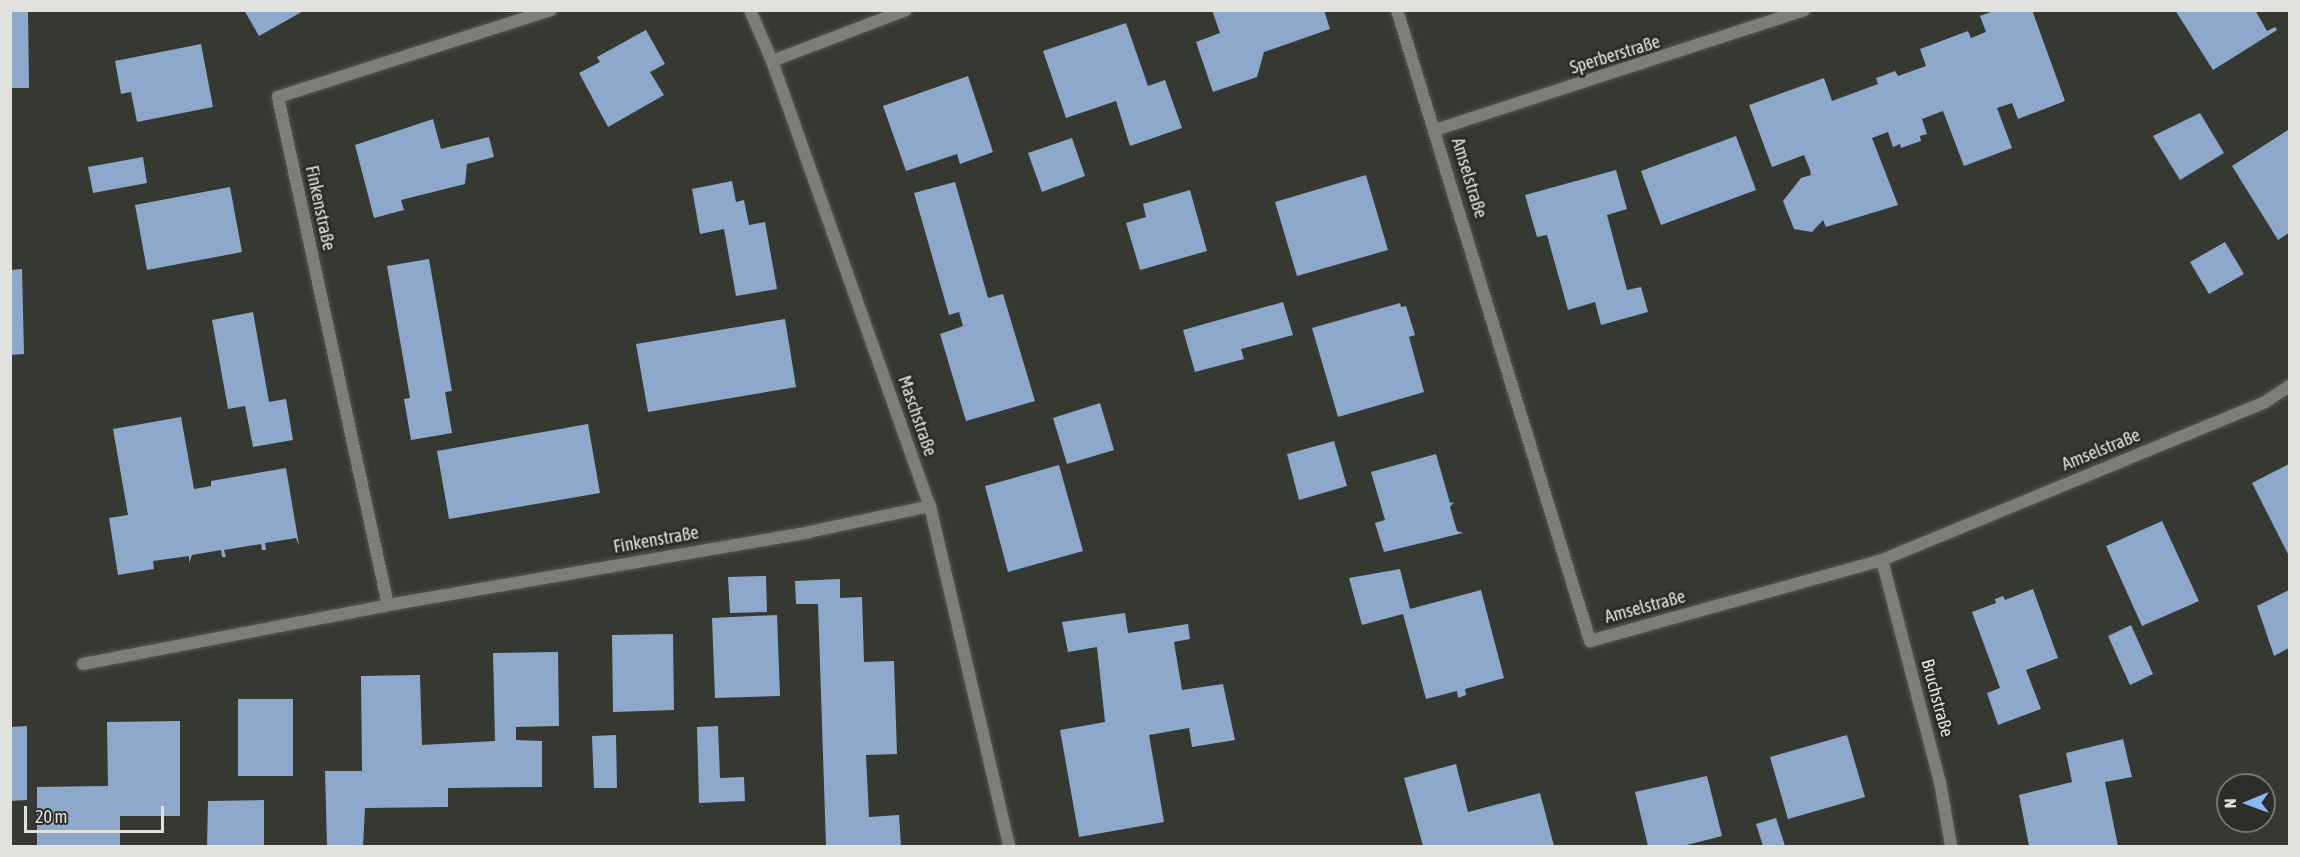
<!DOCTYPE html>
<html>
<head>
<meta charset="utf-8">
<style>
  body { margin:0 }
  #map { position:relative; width:2300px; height:857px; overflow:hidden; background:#363832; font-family:"Asap Condensed",sans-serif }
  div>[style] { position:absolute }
  .building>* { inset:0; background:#8ea8cb }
  .roads { filter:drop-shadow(0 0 2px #555751) drop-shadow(0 0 2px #555751) }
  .street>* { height:12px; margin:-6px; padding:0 6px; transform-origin:6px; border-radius:6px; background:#7d7e7b }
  span { translate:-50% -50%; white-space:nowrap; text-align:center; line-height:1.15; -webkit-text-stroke:6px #2c2d28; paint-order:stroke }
  .street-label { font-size:18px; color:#e1e2de }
  .frame { position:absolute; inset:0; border:12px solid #e1e2de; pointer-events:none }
  .north { position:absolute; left:2216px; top:773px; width:60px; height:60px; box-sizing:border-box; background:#2c2d28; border:2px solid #747571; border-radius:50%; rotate:269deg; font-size:16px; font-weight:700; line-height:24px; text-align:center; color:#e1e2de }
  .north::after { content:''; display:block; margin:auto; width:21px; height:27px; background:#89bafc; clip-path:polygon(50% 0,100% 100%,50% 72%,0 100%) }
  .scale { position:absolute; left:24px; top:806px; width:140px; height:27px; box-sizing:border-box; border:3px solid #e1e2de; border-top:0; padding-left:8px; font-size:18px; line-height:21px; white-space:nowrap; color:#e1e2de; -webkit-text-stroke:4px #2c2d28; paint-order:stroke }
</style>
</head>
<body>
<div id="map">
  <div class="building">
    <div style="clip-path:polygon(10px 10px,28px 10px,29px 88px,10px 88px)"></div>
    <div style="clip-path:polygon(244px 10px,305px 10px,259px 36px)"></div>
    <div style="clip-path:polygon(1212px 10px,1324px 10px,1330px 29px,1264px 52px,1257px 77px,1213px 92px,1196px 42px,1220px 33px)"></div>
    <div style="clip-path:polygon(1996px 10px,2032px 10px,2065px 101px,2018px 119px,2012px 103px,1997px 108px,2012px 148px,1964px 166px,1943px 111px,1922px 119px,1927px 134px,1920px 136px,1921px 141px,1901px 148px,1900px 144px,1893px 147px,1888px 132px,1872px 138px,1898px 205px,1826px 227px,1823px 220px,1812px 232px,1794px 229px,1783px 201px,1801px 178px,1811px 175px,1810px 170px,1804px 155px,1772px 167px,1749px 105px,1824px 78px,1832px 101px,1878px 84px,1876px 78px,1895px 71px,1898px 76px,1926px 66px,1920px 49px,1968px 31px,1971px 38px,1986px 32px,1980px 16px)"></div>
    <div style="clip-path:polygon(2175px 10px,2255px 10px,2267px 31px,2275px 27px,2277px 30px,2213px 70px)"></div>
    <div style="clip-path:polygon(1126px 23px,1148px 86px,1165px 80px,1182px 128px,1130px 146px,1116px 101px,1066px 118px,1043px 51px)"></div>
    <div style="clip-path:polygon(646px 30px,665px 64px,650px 72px,664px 95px,608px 127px,579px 73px,600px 62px,597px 57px)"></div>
    <div style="clip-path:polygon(201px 44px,213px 107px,137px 122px,131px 92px,121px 94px,115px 61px)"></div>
    <div style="clip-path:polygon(968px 76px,993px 152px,960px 164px,957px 154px,906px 171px,883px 106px)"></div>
    <div style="clip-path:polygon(2200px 113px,2224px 153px,2180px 180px,2153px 136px)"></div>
    <div style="clip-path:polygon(433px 119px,441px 149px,489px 137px,494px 157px,467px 164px,465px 184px,401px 200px,404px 210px,374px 218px,355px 145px)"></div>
    <div style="clip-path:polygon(2288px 130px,2289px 233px,2278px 240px,2232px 166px)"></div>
    <div style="clip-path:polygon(1736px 136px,1756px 190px,1661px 225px,1641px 171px)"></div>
    <div style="clip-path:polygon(1072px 138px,1085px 176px,1042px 192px,1028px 153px)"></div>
    <div style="clip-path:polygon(143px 157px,147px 183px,93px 193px,88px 167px)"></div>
    <div style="clip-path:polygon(1616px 170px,1627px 209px,1607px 215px,1627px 290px,1641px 287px,1648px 312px,1601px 325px,1595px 302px,1568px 310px,1547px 235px,1537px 237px,1525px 195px)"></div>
    <div style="clip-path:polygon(1366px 175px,1388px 250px,1297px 276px,1275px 202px)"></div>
    <div style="clip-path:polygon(732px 181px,736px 202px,744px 200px,749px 225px,765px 222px,777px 289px,736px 296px,724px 229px,700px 234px,692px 189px)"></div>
    <div style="clip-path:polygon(955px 182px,988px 298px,1003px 294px,1035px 401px,966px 421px,940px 334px,963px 326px,959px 312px,949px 315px,914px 193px)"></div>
    <div style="clip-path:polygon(230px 187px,242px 252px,147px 270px,135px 205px)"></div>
    <div style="clip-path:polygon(1190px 190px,1207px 251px,1140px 270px,1126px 223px,1146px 217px,1143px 204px)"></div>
    <div style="clip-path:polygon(2225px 242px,2244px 274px,2209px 294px,2190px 262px)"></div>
    <div style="clip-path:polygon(429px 259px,452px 391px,445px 392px,452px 433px,411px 440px,404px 399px,410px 398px,387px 266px)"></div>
    <div style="clip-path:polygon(22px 269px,24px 354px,10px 355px,10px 270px)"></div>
    <div style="clip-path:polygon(1283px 302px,1293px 335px,1241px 349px,1244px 359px,1195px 372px,1183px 330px)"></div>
    <div style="clip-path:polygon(1400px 303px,1401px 307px,1406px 306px,1415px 335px,1409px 337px,1424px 392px,1338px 417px,1312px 328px)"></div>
    <div style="clip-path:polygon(253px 312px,269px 402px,286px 399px,293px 440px,253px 447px,245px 406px,228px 409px,212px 320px)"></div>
    <div style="clip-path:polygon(785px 319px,796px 387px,648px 412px,636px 344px)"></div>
    <div style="clip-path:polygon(1100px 403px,1114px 450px,1067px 464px,1053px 418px)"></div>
    <div style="clip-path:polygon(181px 417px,194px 489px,211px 486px,211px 481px,286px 468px,299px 545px,296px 538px,265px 543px,266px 550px,262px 550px,261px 544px,224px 550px,226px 557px,222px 557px,221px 550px,192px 555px,189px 563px,189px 556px,153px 561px,154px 569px,118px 575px,109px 518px,128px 515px,113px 429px)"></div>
    <div style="clip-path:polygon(588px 424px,600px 493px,449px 519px,437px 451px)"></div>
    <div style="clip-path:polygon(1334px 441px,1347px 486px,1299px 500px,1287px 454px)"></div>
    <div style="clip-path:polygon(1436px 454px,1450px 503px,1454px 502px,1450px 507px,1457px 531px,1463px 533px,1384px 552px,1375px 523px,1385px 520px,1371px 472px)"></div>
    <div style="clip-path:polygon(2289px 464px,2289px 556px,2252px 483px)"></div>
    <div style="clip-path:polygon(1059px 465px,1083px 551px,1008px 572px,985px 486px)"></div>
    <div style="clip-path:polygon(2162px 521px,2199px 601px,2142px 626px,2106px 546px)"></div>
    <div style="clip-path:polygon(1400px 569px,1410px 609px,1481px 590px,1504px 678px,1465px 689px,1466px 695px,1458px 698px,1457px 691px,1426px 699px,1403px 614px,1362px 625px,1349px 578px)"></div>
    <div style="clip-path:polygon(766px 576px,767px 612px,730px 613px,728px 577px)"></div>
    <div style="clip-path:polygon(840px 579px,840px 598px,862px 597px,864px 662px,894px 661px,897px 754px,866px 755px,869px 817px,899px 815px,901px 846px,826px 846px,818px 604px,796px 604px,795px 581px)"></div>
    <div style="clip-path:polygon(2033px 589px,2058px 658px,2026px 670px,2041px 709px,1998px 725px,1987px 693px,2000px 688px,1972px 612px,1996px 603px,1995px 599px,2003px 596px,2005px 600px)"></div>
    <div style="clip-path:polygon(2289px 590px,2289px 648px,2274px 656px,2257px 606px)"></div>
    <div style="clip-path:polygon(1125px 613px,1128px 633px,1188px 624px,1190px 639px,1174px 642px,1182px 690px,1223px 684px,1235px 740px,1192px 747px,1189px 728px,1149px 735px,1164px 822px,1079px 837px,1060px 730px,1105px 722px,1097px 647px,1068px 652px,1062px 622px)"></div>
    <div style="clip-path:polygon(777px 615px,780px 696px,715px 698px,712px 618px)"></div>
    <div style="clip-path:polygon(2131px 625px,2153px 674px,2130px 685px,2108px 636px)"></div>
    <div style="clip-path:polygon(673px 634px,674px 710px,613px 712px,612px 635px)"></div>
    <div style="clip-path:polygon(558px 652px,559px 726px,516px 727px,516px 740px,542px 741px,542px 787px,448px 788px,448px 807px,365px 808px,363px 846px,327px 846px,325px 771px,362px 771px,361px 676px,420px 675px,422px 745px,495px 741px,493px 653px)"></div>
    <div style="clip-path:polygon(238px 699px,293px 699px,293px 776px,238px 776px)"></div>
    <div style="clip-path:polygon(180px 721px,180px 816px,120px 816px,120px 846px,37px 846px,37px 787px,108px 786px,107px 722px)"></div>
    <div style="clip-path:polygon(27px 726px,27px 800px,10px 801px,10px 727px)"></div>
    <div style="clip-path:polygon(718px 726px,720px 778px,744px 777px,745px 801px,699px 803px,697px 727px)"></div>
    <div style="clip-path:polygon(616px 735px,617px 788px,594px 788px,592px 736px)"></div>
    <div style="clip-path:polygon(1847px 735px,1865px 797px,1788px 819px,1770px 757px)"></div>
    <div style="clip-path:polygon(2123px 739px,2132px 777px,2105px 782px,2118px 846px,2029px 846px,2019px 795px,2072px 782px,2066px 753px)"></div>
    <div style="clip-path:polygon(1456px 764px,1468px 812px,1540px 793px,1554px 846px,1423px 846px,1404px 778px)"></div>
    <div style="clip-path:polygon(1707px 776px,1722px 836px,1683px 846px,1648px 846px,1635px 792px)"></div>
    <div style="clip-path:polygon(264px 800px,264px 846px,207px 846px,208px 801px)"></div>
    <div style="clip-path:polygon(1776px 818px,1785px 846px,1763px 846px,1756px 824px)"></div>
  </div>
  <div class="roads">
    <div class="street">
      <div style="left:750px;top:10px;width:56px;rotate:66.7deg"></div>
      <div style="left:772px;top:61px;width:472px;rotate:70.5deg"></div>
      <div style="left:930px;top:506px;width:349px;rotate:76.9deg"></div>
      <div style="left:1397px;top:10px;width:660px;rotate:72.99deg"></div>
      <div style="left:1590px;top:641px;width:303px;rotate:-15.5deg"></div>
      <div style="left:1882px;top:560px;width:414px;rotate:-22.4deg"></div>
      <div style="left:2265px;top:402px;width:30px;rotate:-33deg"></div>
      <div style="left:772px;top:61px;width:143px;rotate:-20.8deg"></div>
      <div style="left:1435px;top:130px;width:388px;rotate:-18deg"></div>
      <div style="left:1882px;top:560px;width:229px;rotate:75.4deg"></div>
      <div style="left:1940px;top:782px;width:65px;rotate:80.2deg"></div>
      <div style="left:388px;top:605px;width:520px;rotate:-102.22deg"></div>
      <div style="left:278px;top:97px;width:286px;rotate:-17.7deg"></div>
      <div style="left:83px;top:664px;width:311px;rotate:-10.9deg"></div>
      <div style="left:388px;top:605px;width:427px;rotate:-9.8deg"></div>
      <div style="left:809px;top:532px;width:124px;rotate:-12.1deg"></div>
    </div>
  </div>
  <div class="street-label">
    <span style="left:1615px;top:55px;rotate:-17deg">Sperberstraße</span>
    <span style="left:1469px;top:178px;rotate:73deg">Amselstraße</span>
    <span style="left:320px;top:208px;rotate:78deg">Finkenstraße</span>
    <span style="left:917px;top:416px;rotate:71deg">Maschstraße</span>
    <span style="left:2101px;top:450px;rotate:-22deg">Amselstraße</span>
    <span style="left:656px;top:540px;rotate:-10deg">Finkenstraße</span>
    <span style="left:1645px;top:607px;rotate:-15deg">Amselstraße</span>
    <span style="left:1937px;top:698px;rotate:75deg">Bruchstraße</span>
  </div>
  <div class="frame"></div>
  <div class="north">N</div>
  <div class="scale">20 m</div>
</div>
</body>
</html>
